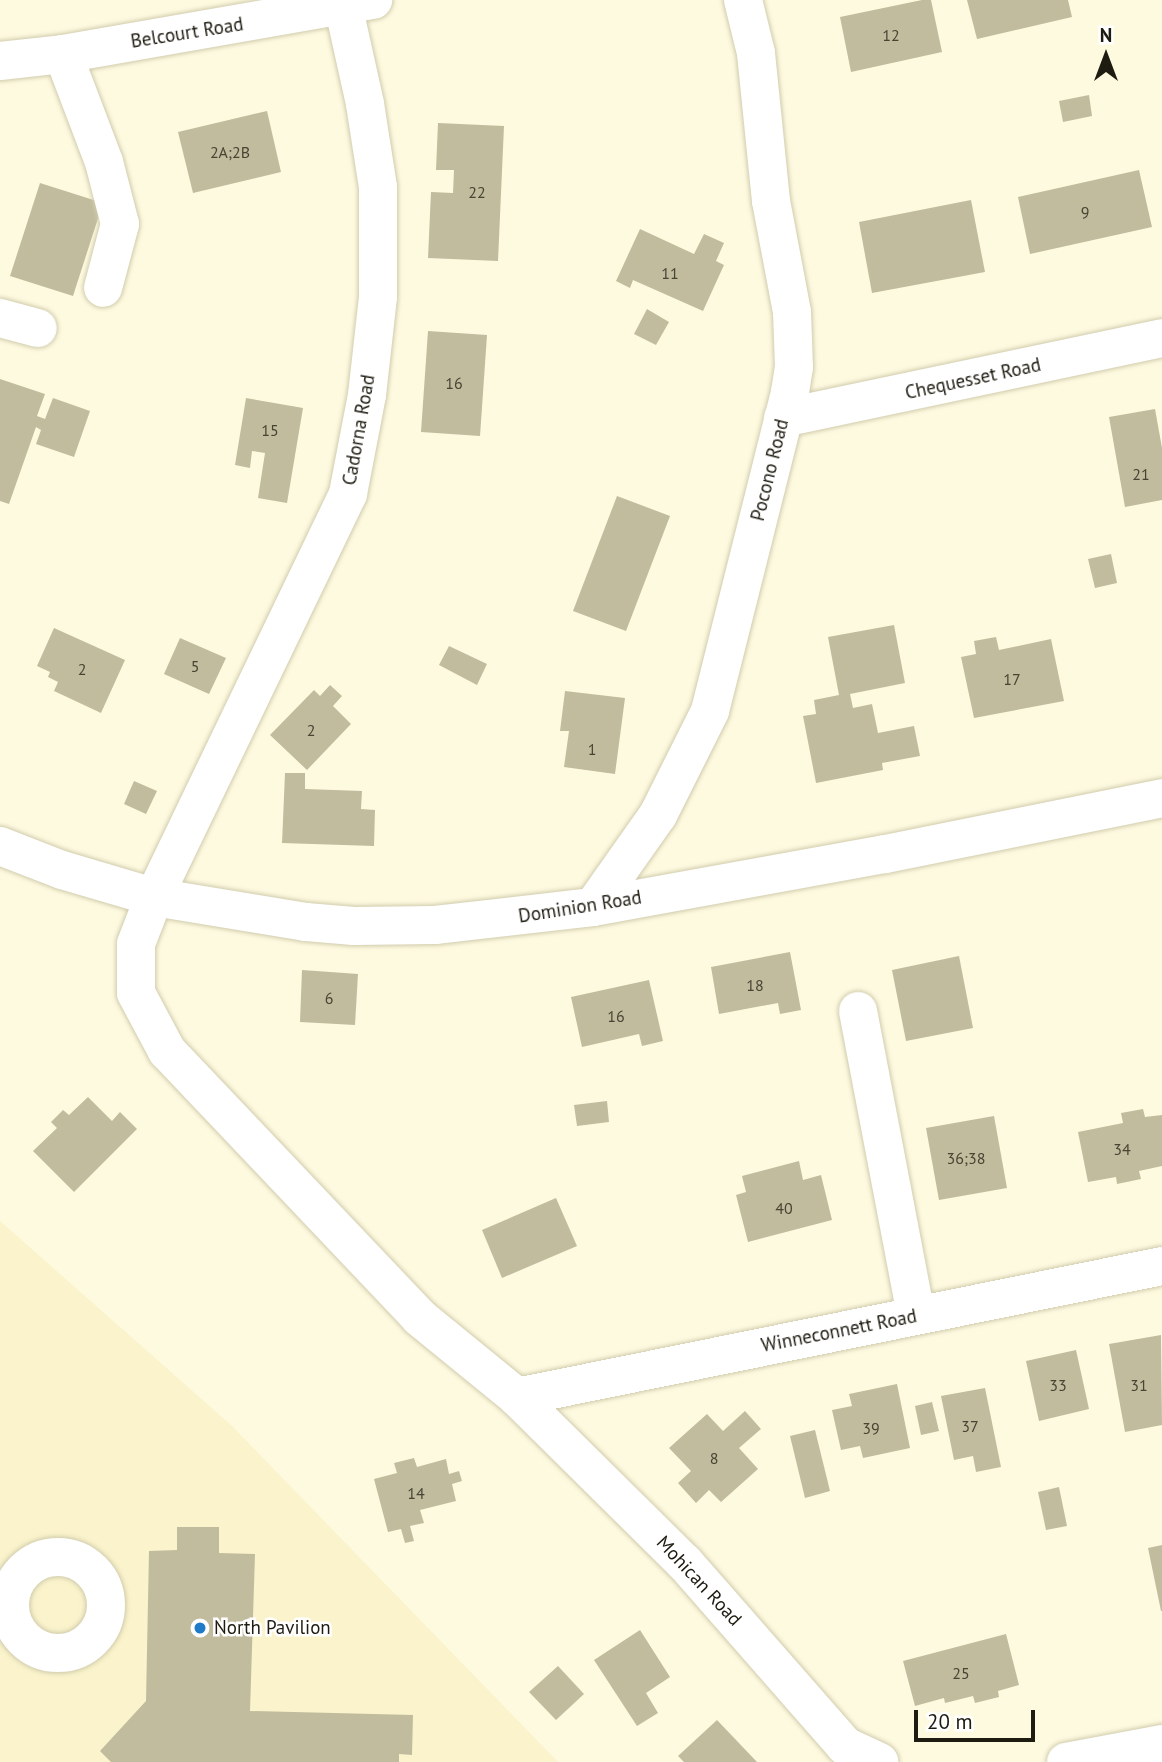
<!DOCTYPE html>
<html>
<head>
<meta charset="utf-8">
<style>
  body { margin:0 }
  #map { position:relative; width:1162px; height:1762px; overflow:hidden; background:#fefae0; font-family:"PT Sans",sans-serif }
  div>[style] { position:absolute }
  .built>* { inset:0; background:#faf3cb }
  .building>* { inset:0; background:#c1bc9d }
  .roads { filter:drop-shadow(0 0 2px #d1ccad) drop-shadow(0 0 2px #d1ccad) }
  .minor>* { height:38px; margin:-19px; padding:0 19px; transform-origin:19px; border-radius:19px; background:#fff }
  .minor>.ring { margin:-19px; padding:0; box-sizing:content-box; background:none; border:38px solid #fff; border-radius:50% }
  .dots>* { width:19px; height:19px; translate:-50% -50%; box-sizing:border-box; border:4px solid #fff; border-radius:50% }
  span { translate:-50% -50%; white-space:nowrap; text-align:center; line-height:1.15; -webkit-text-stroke:5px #fff; paint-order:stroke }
  .number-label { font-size:16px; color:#474434 }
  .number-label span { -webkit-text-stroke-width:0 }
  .street-label { font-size:19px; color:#1e1c11 }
  .poi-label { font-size:19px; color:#1e1c11 }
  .left { translate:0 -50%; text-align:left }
  .north { position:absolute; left:1071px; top:21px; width:70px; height:70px; -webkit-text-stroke:5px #fff; paint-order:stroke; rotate:0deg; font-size:19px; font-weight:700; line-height:28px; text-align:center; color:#1e1c11 }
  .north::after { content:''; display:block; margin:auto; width:24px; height:32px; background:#1e1c11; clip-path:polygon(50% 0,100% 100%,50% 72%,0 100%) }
  .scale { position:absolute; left:914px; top:1710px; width:121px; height:32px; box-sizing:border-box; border:4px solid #1e1c11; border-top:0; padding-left:9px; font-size:21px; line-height:24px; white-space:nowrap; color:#1e1c11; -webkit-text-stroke:5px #fff; paint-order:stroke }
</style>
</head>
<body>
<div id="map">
  <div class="built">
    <div style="clip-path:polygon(0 1221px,231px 1425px,558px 1762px,0 1762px)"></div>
  </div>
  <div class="building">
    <div style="clip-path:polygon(922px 0,931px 0,942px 52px,851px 72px,840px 17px)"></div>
    <div style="clip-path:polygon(967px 0,1068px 0,1072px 17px,977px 39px)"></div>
    <div style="clip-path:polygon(1089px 95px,1092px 116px,1063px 122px,1059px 101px)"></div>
    <div style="clip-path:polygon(267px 111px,281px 172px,193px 193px,178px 132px)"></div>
    <div style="clip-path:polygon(438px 123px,504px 126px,498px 261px,428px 258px,431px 192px,453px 193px,454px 170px,436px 170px)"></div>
    <div style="clip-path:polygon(1139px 170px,1152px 227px,1030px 254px,1018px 197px)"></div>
    <div style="clip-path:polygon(40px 183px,103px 203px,73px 296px,10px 276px)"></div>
    <div style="clip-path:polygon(971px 200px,985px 272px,872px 293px,859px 222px)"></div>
    <div style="clip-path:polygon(640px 229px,694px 254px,704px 234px,724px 243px,716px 261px,724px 265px,703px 311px,633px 280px,630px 288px,616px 281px)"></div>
    <div style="clip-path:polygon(647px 309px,669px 322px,656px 345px,634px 334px)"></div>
    <div style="clip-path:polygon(428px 331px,487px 335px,480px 436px,421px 432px)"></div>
    <div style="clip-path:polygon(0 379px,45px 394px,37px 416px,45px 419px,53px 398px,90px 411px,74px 457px,36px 444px,41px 430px,36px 427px,9px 504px,0 501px)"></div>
    <div style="clip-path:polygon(246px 398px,303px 408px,287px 503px,258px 498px,265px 453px,252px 451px,250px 468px,235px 465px)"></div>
    <div style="clip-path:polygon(1155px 409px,1162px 448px,1162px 500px,1125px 507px,1109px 417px)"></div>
    <div style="clip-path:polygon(617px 496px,670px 516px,626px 631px,573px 611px)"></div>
    <div style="clip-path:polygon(1111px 554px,1117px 583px,1095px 588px,1088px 559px)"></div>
    <div style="clip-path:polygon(894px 625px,905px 683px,850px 694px,853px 708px,872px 704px,878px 733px,914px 726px,920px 756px,882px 763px,883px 770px,816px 783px,803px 716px,816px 714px,814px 700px,839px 695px,828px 637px)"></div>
    <div style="clip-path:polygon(54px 628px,125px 660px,101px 713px,54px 691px,58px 682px,48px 677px,50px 672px,37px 666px)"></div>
    <div style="clip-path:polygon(996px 637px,999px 650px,1051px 639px,1064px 701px,974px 718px,961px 657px,976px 654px,974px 641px)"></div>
    <div style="clip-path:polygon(180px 638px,226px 658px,209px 694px,164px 674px)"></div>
    <div style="clip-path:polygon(449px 646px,487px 664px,477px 685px,439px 665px)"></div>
    <div style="clip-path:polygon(330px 685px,342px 696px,333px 706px,351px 724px,307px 770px,270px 735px,314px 690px,320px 696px)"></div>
    <div style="clip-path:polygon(565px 691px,625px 698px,615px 774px,564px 767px,569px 731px,560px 731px)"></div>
    <div style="clip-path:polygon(285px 773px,305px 773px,305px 789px,362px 791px,361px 809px,375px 810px,374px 846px,282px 843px)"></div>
    <div style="clip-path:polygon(134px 781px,157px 791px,146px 814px,124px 804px)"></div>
    <div style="clip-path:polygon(790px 952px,801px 1010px,780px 1014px,778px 1003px,719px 1014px,711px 967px)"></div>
    <div style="clip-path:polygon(959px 956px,973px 1028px,906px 1041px,892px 970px)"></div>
    <div style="clip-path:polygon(302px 970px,358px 974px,355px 1025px,300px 1022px)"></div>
    <div style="clip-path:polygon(649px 980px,663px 1041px,642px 1046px,639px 1034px,582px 1047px,571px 997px)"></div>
    <div style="clip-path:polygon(88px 1097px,112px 1121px,120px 1112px,137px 1129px,74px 1192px,33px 1151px,57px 1128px,51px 1122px,63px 1110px,69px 1115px)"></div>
    <div style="clip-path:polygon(607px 1101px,609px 1122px,577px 1126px,574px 1105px)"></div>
    <div style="clip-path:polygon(1143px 1109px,1145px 1117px,1162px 1115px,1162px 1166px,1139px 1171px,1141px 1179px,1117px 1184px,1116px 1177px,1088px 1182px,1078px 1132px,1123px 1123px,1121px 1113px)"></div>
    <div style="clip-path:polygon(994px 1116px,1007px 1188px,939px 1200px,926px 1128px)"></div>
    <div style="clip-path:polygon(799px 1161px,803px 1180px,821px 1175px,832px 1220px,748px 1242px,736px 1195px,746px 1192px,742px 1176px)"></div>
    <div style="clip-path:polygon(556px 1198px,577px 1246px,502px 1278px,482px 1230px)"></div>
    <div style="clip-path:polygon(1161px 1335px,1162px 1425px,1125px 1432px,1109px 1344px)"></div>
    <div style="clip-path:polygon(1076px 1350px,1089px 1409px,1039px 1421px,1026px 1361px)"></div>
    <div style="clip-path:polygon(897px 1384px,910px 1448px,863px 1458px,860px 1446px,841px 1450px,832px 1410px,852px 1406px,849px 1394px)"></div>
    <div style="clip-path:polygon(985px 1388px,1001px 1467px,976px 1472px,973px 1456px,954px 1460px,941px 1396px)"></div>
    <div style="clip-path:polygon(932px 1402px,939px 1431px,921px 1435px,915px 1406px)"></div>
    <div style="clip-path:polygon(745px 1411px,761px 1429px,739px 1448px,758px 1469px,721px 1502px,709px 1490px,696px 1503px,678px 1483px,691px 1471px,669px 1448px,707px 1414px,723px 1431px)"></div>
    <div style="clip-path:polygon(815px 1430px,830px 1491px,805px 1498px,790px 1436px)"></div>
    <div style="clip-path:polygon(414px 1458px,417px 1467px,446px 1459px,449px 1474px,459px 1471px,462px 1481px,452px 1484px,456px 1501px,420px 1510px,424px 1523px,410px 1526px,414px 1541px,405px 1543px,401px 1529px,388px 1532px,374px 1479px,397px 1473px,394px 1463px)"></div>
    <div style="clip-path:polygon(1059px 1487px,1067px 1526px,1046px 1530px,1038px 1492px)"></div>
    <div style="clip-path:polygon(177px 1527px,219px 1527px,219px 1553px,255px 1554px,250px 1711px,413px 1715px,412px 1755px,399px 1754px,399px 1762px,111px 1762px,100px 1751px,146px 1701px,149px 1551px,177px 1550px)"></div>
    <div style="clip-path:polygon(1162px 1545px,1162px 1611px,1161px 1611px,1148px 1548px)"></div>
    <div style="clip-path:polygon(640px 1630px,670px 1677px,646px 1693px,658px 1713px,637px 1726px,594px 1660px)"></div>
    <div style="clip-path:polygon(1006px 1634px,1019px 1685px,998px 1691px,999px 1697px,975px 1703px,973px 1696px,945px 1703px,944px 1698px,915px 1706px,903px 1661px)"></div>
    <div style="clip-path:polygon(558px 1666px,584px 1694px,556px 1720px,529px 1692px)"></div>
    <div style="clip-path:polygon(717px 1720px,757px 1762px,684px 1762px,678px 1756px)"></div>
  </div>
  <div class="roads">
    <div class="minor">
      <div style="left:342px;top:0;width:107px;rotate:77.5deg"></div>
      <div style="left:365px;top:104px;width:84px;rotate:81.1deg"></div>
      <div style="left:378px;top:187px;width:110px;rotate:90deg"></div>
      <div style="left:378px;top:297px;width:99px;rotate:96.4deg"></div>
      <div style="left:367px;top:395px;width:101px;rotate:100.9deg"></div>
      <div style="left:348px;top:494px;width:447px;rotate:115.7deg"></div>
      <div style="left:154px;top:897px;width:50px;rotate:111deg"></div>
      <div style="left:136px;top:944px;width:49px;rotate:90deg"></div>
      <div style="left:136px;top:993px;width:66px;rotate:61.9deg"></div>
      <div style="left:167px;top:1051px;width:366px;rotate:46.5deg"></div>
      <div style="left:419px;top:1317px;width:127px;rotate:39.2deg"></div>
      <div style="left:517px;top:1397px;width:235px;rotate:44.7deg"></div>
      <div style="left:684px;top:1562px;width:244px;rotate:48.8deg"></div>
      <div style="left:845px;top:1746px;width:38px;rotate:25deg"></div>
      <div style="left:63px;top:54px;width:116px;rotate:69.2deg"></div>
      <div style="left:104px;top:162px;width:64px;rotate:75.5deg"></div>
      <div style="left:120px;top:224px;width:66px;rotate:104.9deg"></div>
      <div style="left:0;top:61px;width:63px;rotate:-6.3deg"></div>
      <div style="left:63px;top:54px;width:315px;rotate:-9.9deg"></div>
      <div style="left:0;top:318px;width:39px;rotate:15deg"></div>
      <div style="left:783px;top:418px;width:387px;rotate:-11.9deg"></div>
      <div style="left:0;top:846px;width:66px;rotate:21.2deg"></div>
      <div style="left:62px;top:870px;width:96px;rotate:16.4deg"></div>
      <div style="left:154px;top:897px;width:154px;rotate:9.3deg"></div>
      <div style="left:306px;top:922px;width:48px;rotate:4.8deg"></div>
      <div style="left:354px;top:926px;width:81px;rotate:-0.7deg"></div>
      <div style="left:435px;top:925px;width:159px;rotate:-6.5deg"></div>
      <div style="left:593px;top:907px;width:297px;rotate:-10.3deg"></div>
      <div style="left:885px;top:854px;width:283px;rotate:-11.4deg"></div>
      <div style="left:593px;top:907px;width:113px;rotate:-54.8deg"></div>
      <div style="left:658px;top:815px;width:116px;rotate:-63.4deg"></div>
      <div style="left:710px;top:711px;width:329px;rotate:-75.9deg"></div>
      <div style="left:790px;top:392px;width:25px;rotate:-81deg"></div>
      <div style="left:794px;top:367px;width:55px;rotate:-92.1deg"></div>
      <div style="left:792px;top:312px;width:113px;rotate:-100.7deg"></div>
      <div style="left:771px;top:201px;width:149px;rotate:-95.8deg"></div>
      <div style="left:756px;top:53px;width:55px;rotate:-103.8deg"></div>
      <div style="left:858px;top:1011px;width:310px;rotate:79.2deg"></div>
      <div style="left:517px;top:1397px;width:658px;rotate:-11.48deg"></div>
      <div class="ring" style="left:10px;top:1557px;width:58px;height:58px"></div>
      <div style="left:1066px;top:1762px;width:98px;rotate:-10.6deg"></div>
    </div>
  </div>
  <div class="dots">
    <div style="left:200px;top:1628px;background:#1f7ac7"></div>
  </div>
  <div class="number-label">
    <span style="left:891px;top:35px">12</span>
    <span style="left:230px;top:152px">2A;2B</span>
    <span style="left:477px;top:192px">22</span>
    <span style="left:1085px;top:212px">9</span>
    <span style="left:670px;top:273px">11</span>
    <span style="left:454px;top:383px">16</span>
    <span style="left:270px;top:430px">15</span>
    <span style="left:1141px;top:474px">21</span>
    <span style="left:195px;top:666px">5</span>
    <span style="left:82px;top:669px">2</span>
    <span style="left:1012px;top:679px">17</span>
    <span style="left:311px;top:730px">2</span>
    <span style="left:592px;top:749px">1</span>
    <span style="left:755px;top:985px">18</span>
    <span style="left:329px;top:998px">6</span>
    <span style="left:616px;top:1016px">16</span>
    <span style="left:1122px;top:1149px">34</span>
    <span style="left:966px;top:1158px">36;38</span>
    <span style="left:784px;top:1208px">40</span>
    <span style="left:1058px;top:1385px">33</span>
    <span style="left:1139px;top:1385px">31</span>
    <span style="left:970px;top:1426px">37</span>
    <span style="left:871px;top:1428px">39</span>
    <span style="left:714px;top:1458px">8</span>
    <span style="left:416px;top:1493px">14</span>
    <span style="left:961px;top:1673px">25</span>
  </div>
  <div class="street-label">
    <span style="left:187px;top:33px;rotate:-9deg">Belcourt Road</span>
    <span style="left:973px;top:379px;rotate:-12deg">Chequesset Road</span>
    <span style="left:359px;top:430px;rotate:-80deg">Cadorna Road</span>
    <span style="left:770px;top:470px;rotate:-76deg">Pocono Road</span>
    <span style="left:580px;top:907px;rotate:-9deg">Dominion Road</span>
    <span style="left:839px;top:1331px;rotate:-11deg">Winneconnett Road</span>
    <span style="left:699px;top:1581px;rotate:47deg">Mohican Road</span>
  </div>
  <div class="poi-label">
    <span class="left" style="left:214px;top:1628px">North Pavilion</span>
  </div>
  <div class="north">N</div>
  <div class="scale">20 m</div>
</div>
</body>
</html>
